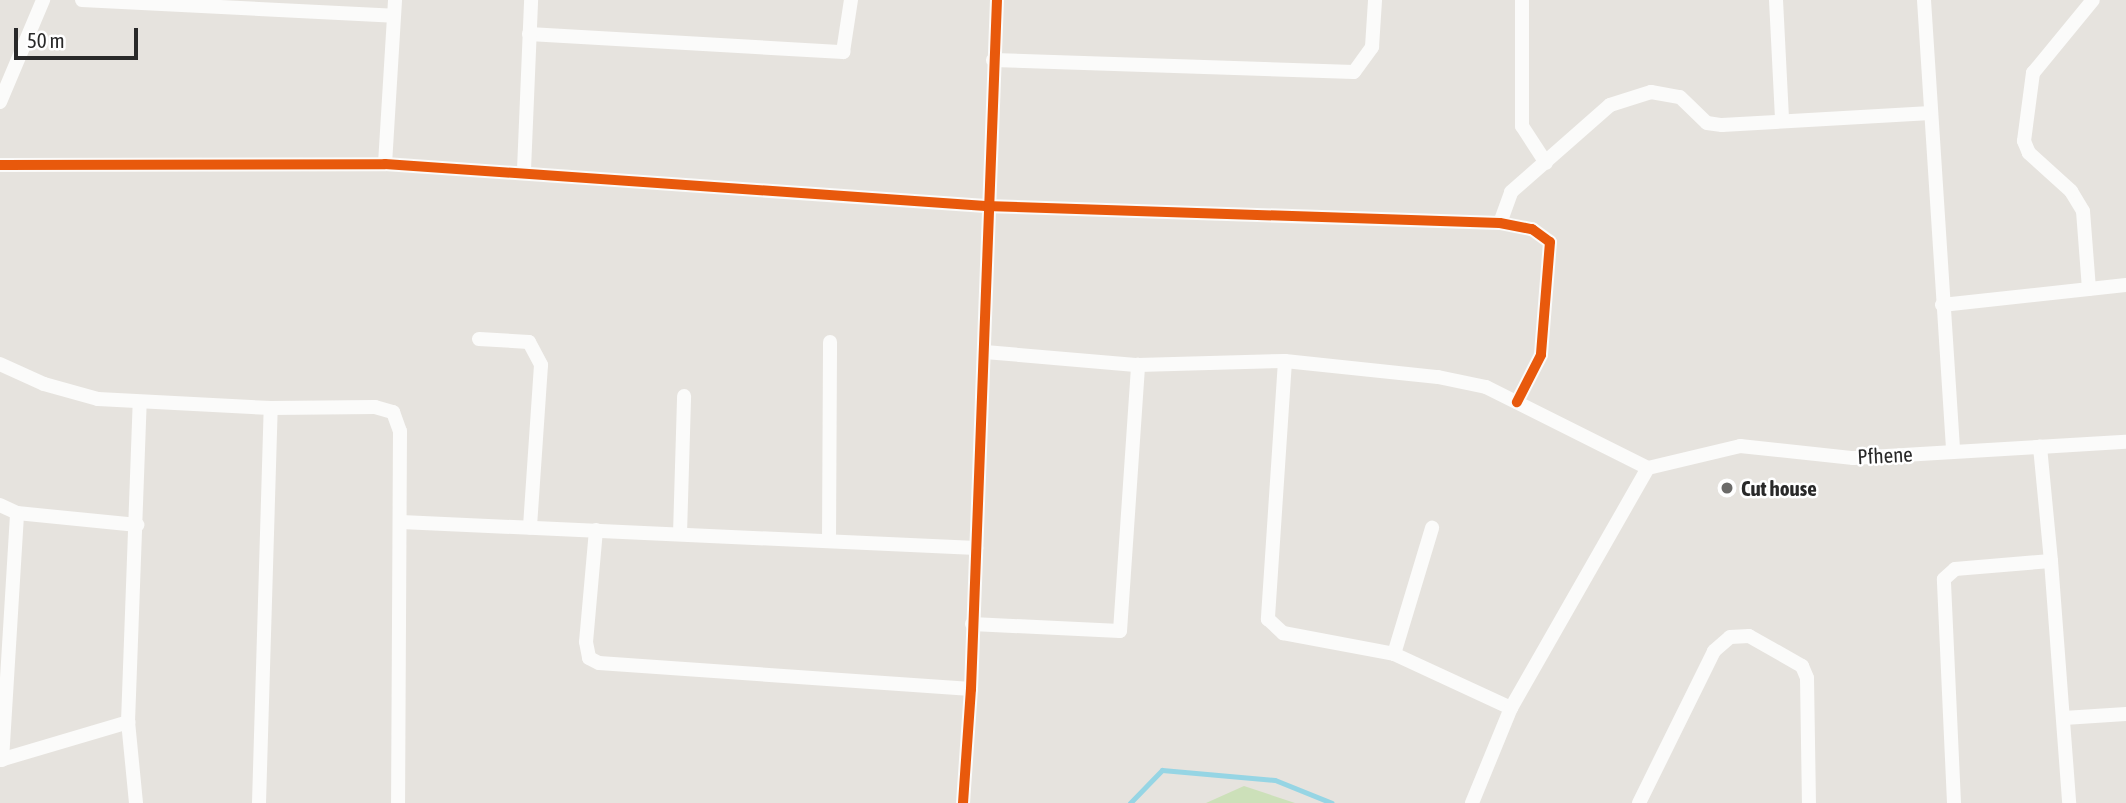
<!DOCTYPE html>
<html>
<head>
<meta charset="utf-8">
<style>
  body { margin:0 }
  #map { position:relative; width:2126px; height:803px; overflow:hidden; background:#e6e3de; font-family:"Asap Condensed",sans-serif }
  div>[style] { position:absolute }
  .green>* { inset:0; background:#cce0b9 }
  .stream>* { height:5px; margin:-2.5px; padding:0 2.5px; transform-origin:2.5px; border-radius:2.5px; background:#96d5e4 }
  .minor>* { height:14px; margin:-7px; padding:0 7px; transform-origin:7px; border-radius:7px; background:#fbfbfa }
  .cycleway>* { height:10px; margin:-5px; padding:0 5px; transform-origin:5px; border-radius:5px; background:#e8590c }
  .dots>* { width:19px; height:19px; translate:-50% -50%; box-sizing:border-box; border:4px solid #fff; border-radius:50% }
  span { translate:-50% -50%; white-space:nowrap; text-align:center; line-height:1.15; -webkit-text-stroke:5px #fff; paint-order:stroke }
  .street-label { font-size:21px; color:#292929 }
  .poi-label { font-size:21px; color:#292929; font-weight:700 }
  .left { translate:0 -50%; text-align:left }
  .scale { position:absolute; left:14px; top:28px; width:124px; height:32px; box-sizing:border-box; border:4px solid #292929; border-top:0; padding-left:9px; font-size:21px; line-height:24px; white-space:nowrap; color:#292929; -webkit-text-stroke:5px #fff; paint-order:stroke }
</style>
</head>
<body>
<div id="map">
  <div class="green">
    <div style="clip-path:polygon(1244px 786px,1295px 803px,1206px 803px)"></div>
  </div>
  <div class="stream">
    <div style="left:1130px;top:803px;width:46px;rotate:-45.9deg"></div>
    <div style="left:1162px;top:770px;width:113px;rotate:5.1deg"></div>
    <div style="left:1275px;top:780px;width:61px;rotate:22deg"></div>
  </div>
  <div class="minor">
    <div style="left:82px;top:0;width:312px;rotate:2.9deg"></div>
    <div style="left:1522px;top:0;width:126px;rotate:90deg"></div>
    <div style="left:1522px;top:126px;width:44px;rotate:57deg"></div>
    <div style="left:1776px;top:0;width:119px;rotate:87.1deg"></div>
    <div style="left:1924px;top:0;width:452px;rotate:86.3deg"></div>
    <div style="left:529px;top:34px;width:315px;rotate:3.3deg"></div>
    <div style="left:843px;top:52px;width:53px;rotate:-81.3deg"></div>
    <div style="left:993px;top:60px;width:361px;rotate:1.9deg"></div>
    <div style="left:1354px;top:72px;width:31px;rotate:-54deg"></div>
    <div style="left:1372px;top:47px;width:47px;rotate:-86.3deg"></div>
    <div style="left:0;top:102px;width:111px;rotate:-67.1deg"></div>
    <div style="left:385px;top:164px;width:164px;rotate:-86.5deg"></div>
    <div style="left:0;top:165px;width:385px;rotate:-0.1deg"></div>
    <div style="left:385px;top:164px;width:602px;rotate:4deg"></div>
    <div style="left:986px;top:206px;width:514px;rotate:1.89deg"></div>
    <div style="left:1500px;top:223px;width:33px;rotate:11deg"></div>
    <div style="left:1532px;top:229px;width:22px;rotate:36deg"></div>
    <div style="left:1550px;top:242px;width:113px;rotate:94.6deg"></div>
    <div style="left:1541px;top:355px;width:53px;rotate:117.1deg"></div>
    <div style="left:524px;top:170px;width:170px;rotate:-87.6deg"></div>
    <div style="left:1500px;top:223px;width:33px;rotate:-70deg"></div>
    <div style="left:1511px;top:192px;width:132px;rotate:-41.3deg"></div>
    <div style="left:1610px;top:105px;width:43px;rotate:-17.6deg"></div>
    <div style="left:1651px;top:92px;width:29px;rotate:10deg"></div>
    <div style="left:1680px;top:97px;width:37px;rotate:44deg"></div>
    <div style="left:1707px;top:123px;width:15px;rotate:8deg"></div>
    <div style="left:1722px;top:125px;width:209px;rotate:-3.3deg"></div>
    <div style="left:2089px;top:289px;width:78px;rotate:-94.4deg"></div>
    <div style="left:2083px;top:211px;width:23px;rotate:-121deg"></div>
    <div style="left:2071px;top:191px;width:57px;rotate:-137.9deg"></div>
    <div style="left:2029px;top:153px;width:13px;rotate:-113deg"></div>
    <div style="left:2024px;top:141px;width:69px;rotate:-82.5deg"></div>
    <div style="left:2033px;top:73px;width:94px;rotate:-50.6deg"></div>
    <div style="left:1942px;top:305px;width:185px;rotate:-6.2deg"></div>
    <div style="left:479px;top:339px;width:50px;rotate:3.4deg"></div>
    <div style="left:529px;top:342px;width:26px;rotate:62deg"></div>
    <div style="left:541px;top:365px;width:163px;rotate:93.9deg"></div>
    <div style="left:985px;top:352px;width:154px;rotate:4.9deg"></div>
    <div style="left:1138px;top:365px;width:147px;rotate:-1.6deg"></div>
    <div style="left:1285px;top:361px;width:154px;rotate:6deg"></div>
    <div style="left:1438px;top:377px;width:49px;rotate:11.8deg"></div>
    <div style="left:1486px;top:387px;width:181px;rotate:26.6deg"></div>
    <div style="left:1285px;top:361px;width:259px;rotate:93.8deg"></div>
    <div style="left:1268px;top:619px;width:21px;rotate:43deg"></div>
    <div style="left:1283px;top:633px;width:113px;rotate:10.7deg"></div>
    <div style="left:1394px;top:654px;width:129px;rotate:24.8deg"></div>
    <div style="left:0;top:364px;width:48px;rotate:24.4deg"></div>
    <div style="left:44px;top:384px;width:56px;rotate:15.5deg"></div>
    <div style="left:98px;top:399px;width:173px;rotate:3deg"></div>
    <div style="left:271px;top:408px;width:104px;rotate:-0.6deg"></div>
    <div style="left:375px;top:407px;width:19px;rotate:16deg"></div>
    <div style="left:393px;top:412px;width:20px;rotate:70deg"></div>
    <div style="left:400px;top:431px;width:372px;rotate:90.3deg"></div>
    <div style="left:1648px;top:468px;width:95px;rotate:-13.4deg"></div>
    <div style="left:1740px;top:446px;width:114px;rotate:6.1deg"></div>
    <div style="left:1853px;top:458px;width:273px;rotate:-3.4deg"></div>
    <div style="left:0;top:505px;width:19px;rotate:25deg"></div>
    <div style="left:17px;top:513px;width:121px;rotate:5.7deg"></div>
    <div style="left:401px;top:522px;width:576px;rotate:2.59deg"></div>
    <div style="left:596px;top:530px;width:112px;rotate:95.1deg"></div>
    <div style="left:586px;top:642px;width:16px;rotate:79deg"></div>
    <div style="left:589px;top:658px;width:11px;rotate:27deg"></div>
    <div style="left:599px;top:663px;width:373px;rotate:4deg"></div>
    <div style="left:680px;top:534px;width:138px;rotate:-88.3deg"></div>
    <div style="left:829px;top:541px;width:199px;rotate:-89.7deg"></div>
    <div style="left:2051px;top:561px;width:243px;rotate:85.7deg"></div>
    <div style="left:972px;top:624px;width:148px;rotate:2.7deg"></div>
    <div style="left:1120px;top:631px;width:267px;rotate:-86.1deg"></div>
    <div style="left:1394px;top:654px;width:132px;rotate:-73.2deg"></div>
    <div style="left:2064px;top:718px;width:62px;rotate:-3.7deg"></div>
    <div style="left:0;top:760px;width:134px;rotate:-16.5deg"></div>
    <div style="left:2px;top:760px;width:247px;rotate:-86.5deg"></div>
    <div style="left:136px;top:803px;width:81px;rotate:-95.6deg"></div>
    <div style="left:128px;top:722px;width:320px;rotate:-87.9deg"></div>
    <div style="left:259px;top:803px;width:395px;rotate:-88.3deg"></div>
    <div style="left:963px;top:803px;width:114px;rotate:-86deg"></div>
    <div style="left:971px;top:689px;width:689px;rotate:-87.84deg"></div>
    <div style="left:1472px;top:803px;width:103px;rotate:-67.7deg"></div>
    <div style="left:1511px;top:708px;width:276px;rotate:-60.3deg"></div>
    <div style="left:1639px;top:803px;width:169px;rotate:-63.7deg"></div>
    <div style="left:1714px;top:651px;width:21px;rotate:-41deg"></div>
    <div style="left:1730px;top:637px;width:19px;rotate:-3deg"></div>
    <div style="left:1749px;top:636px;width:61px;rotate:29.5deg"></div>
    <div style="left:1802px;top:666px;width:13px;rotate:67deg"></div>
    <div style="left:1807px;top:678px;width:125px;rotate:89.1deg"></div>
    <div style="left:1954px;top:803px;width:224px;rotate:-92.6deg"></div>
    <div style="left:1944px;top:579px;width:15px;rotate:-42deg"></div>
    <div style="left:1955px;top:569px;width:96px;rotate:-4.8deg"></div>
    <div style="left:2051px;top:561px;width:115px;rotate:-95.5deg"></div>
  </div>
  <div class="cycleway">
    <div style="left:0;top:165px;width:385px;rotate:-0.1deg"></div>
    <div style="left:385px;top:164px;width:602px;rotate:4deg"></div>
    <div style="left:986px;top:206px;width:514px;rotate:1.89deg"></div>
    <div style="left:1500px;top:223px;width:33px;rotate:11deg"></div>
    <div style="left:1532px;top:229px;width:22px;rotate:36deg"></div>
    <div style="left:1550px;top:242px;width:113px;rotate:94.6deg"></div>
    <div style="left:1541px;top:355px;width:53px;rotate:117.1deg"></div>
    <div style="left:963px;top:803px;width:114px;rotate:-86deg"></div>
    <div style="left:971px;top:689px;width:689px;rotate:-87.84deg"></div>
  </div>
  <div class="dots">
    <div style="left:1727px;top:488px;background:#6b6a68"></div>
  </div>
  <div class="street-label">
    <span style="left:1885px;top:455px;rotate:-3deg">Pfhene</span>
  </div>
  <div class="poi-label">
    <span class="left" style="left:1741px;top:488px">Cut house</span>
  </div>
  <div class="scale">50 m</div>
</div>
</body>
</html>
